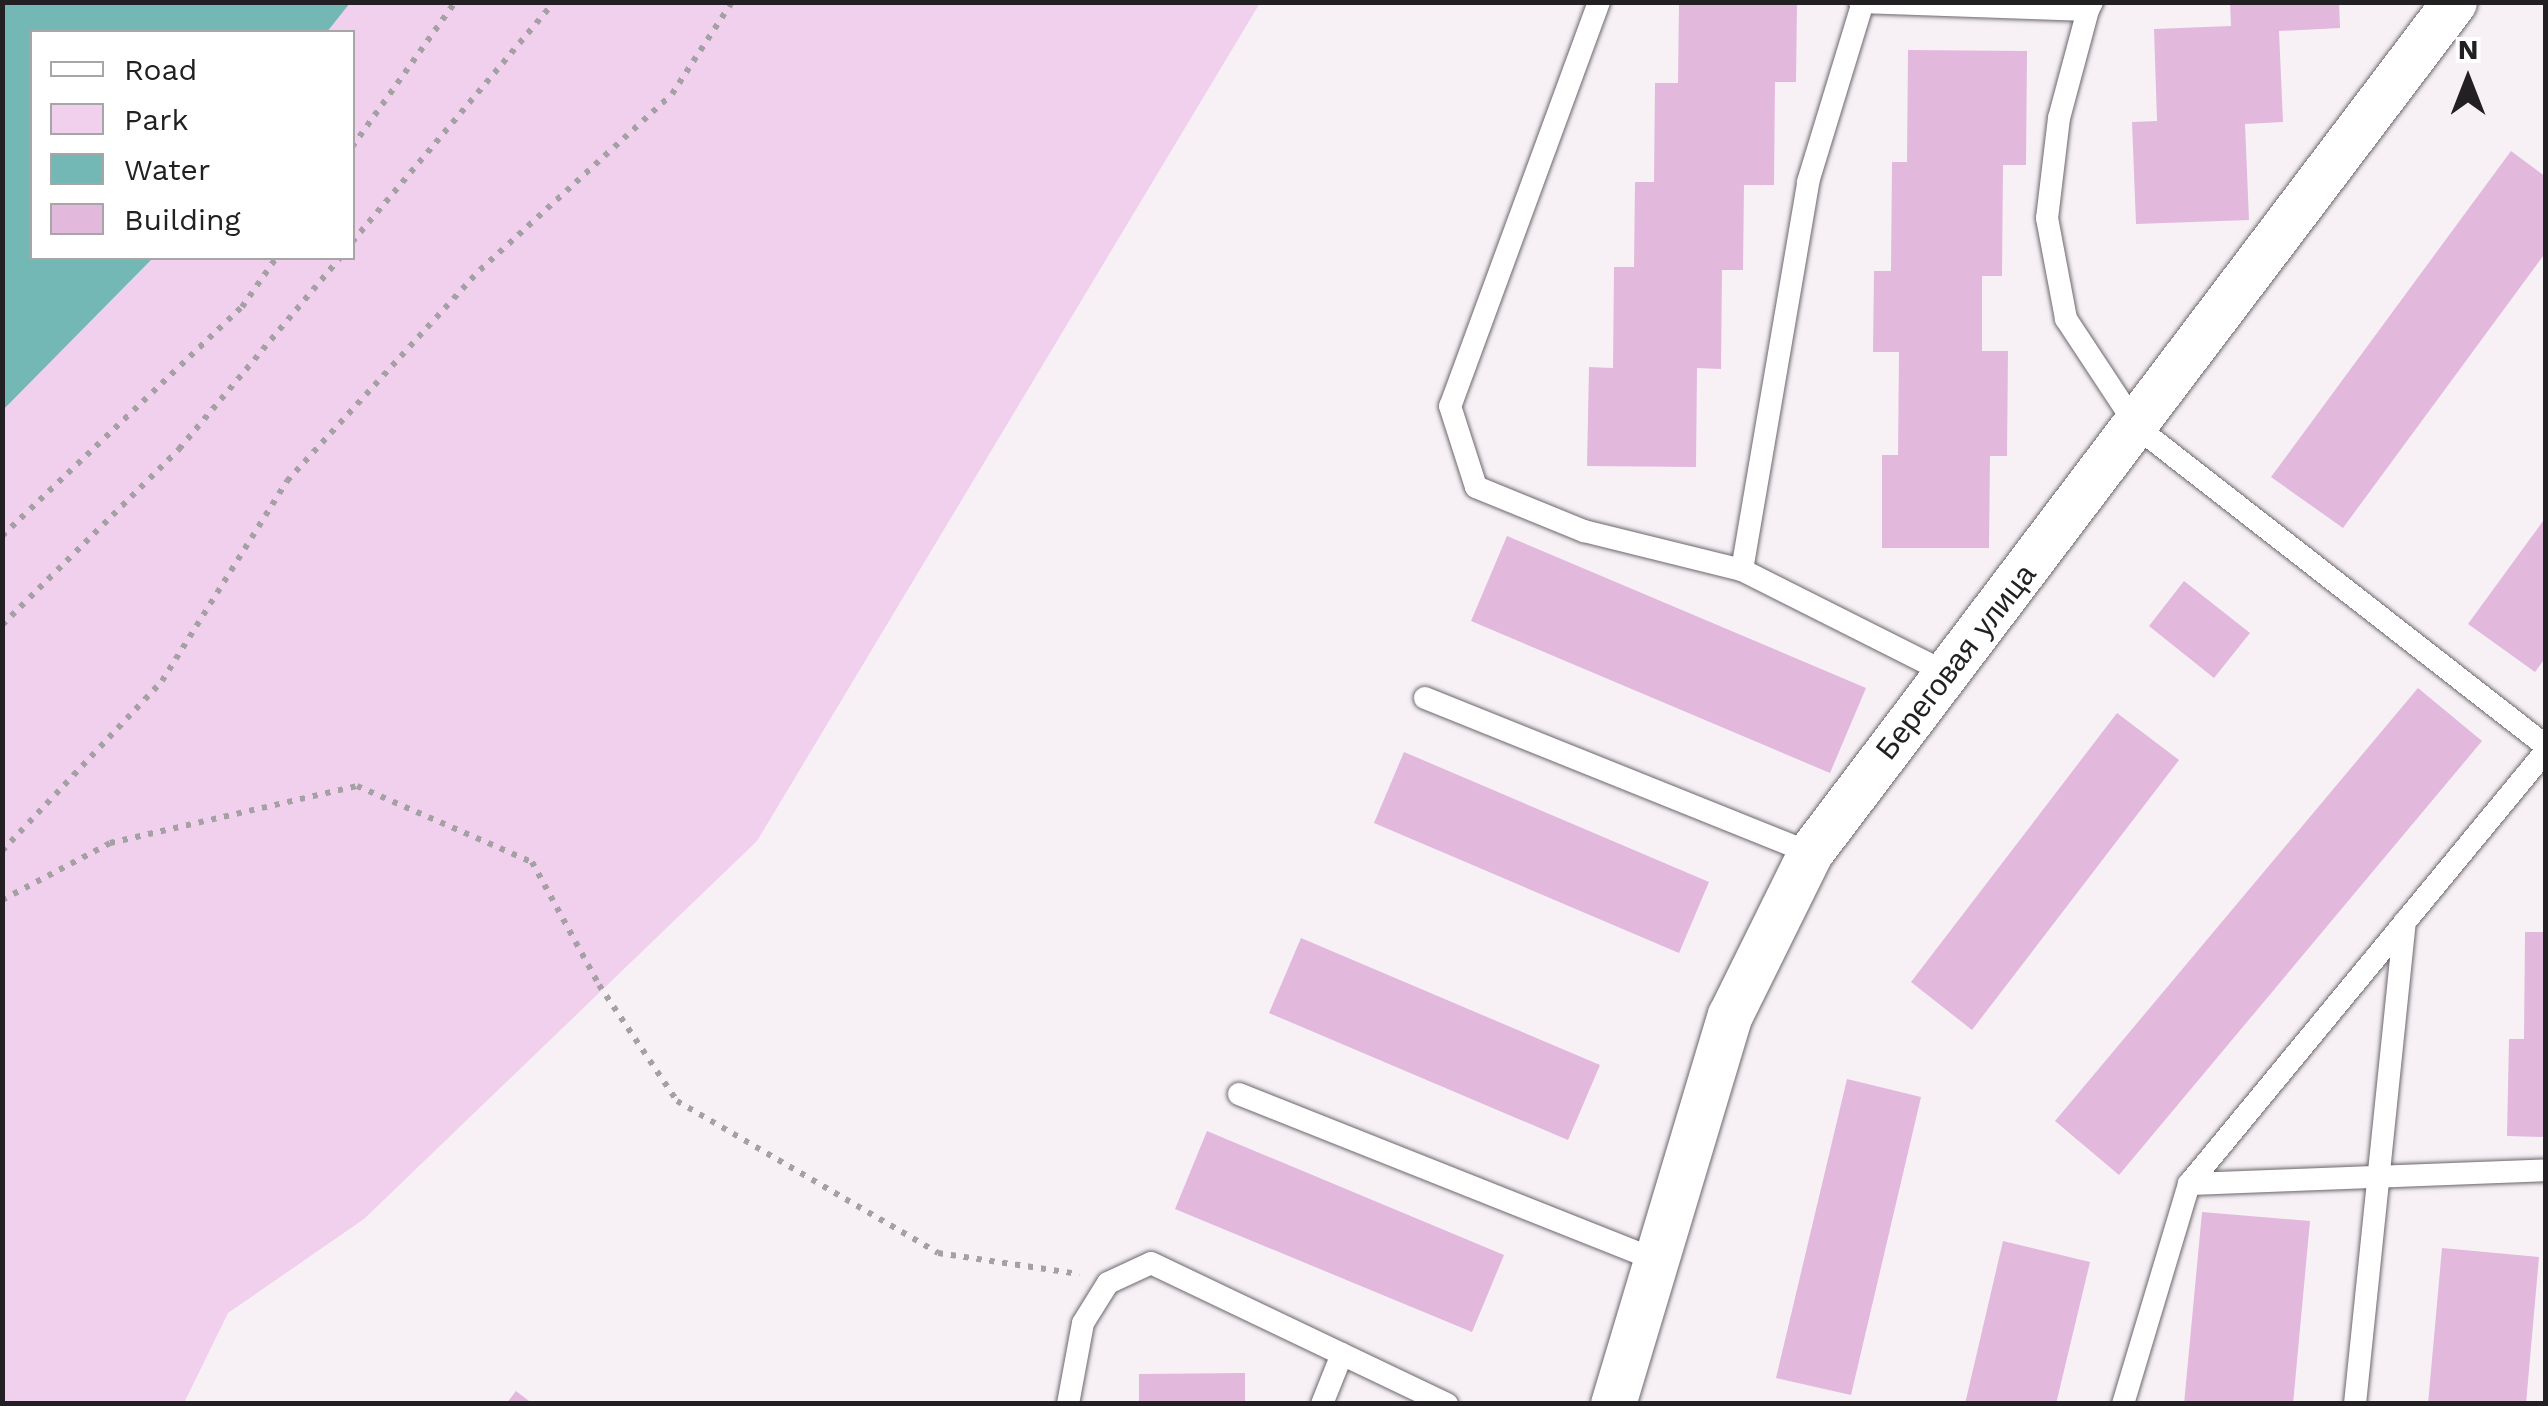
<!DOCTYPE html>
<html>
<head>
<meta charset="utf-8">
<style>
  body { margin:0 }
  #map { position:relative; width:2548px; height:1406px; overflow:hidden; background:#f7f1f6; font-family:"Work Sans",sans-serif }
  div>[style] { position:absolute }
  .green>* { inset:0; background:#f0d0ec }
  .water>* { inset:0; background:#74b8b6 }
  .building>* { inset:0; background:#e2b8dd }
  .path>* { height:6px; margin-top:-3px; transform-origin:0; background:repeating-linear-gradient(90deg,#a5a0a4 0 5px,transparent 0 13px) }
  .roads { filter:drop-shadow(0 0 2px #6c676c) drop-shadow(0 0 2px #6c676c) }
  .service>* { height:22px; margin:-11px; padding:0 11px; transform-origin:11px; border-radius:11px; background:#fff }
  .minor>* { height:45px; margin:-22.5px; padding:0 22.5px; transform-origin:22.5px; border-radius:22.5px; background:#fff }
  span { translate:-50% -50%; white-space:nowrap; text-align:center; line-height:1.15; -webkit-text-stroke:8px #fff; paint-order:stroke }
  .street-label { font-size:30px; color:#222022 }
  .frame { position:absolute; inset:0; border:5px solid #222022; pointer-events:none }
  .legend { position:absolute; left:30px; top:30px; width:325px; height:230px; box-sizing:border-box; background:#fff; border:2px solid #a7a6a7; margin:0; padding:12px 18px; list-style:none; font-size:30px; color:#222022 }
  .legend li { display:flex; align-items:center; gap:20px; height:50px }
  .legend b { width:50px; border:2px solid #a7a6a7 }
  .north { position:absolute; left:2418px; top:30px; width:100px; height:100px; -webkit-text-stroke:8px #fff; paint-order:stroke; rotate:0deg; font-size:28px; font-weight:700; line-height:40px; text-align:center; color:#222022 }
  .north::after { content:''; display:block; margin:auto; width:35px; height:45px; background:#222022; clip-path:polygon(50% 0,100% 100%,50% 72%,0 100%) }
</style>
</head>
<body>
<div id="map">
  <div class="green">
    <div style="clip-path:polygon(350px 3px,1260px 3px,757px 841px,364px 1219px,228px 1313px,184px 1403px,3px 1404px,3px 410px,153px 258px,352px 258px,352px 32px,327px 32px)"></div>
  </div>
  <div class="water">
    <div style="clip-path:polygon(3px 2px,350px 3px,327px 32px,32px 32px,32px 258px,153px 258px,3px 410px)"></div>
  </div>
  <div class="building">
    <div style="clip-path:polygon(1679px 2px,1797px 2px,1796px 82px,1775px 82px,1774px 185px,1744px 185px,1743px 270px,1722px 270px,1721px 369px,1697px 368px,1696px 467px,1587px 466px,1589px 367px,1613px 368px,1614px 267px,1634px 267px,1635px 182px,1654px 182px,1655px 83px,1678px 83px)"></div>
    <div style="clip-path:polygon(2230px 2px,2339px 2px,2340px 28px,2279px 31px,2283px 122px,2245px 124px,2249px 220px,2136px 224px,2132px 122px,2157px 121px,2154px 29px,2231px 26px)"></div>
    <div style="clip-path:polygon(1908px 50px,2027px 51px,2026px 165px,2003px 165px,2002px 276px,1982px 276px,1982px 351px,2008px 351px,2007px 456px,1990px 456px,1989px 548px,1882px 548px,1882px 455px,1898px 455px,1899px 352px,1873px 352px,1874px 271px,1891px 271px,1892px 162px,1907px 162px)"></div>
    <div style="clip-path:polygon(2511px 151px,2546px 177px,2546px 252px,2343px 528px,2271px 477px)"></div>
    <div style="clip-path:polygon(2546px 517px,2546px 657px,2535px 672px,2468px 624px)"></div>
    <div style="clip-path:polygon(1507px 536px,1866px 688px,1830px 773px,1471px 621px)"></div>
    <div style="clip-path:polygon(2184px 581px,2250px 633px,2214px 678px,2149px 626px)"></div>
    <div style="clip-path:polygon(2418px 688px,2482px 741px,2119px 1175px,2055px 1121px)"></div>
    <div style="clip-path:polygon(2117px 713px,2179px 760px,1972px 1030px,1911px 982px)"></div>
    <div style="clip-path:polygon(1404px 752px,1709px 882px,1679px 953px,1374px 823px)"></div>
    <div style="clip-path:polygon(2525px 932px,2546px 932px,2546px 1137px,2507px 1136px,2509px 1039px,2524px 1039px)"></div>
    <div style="clip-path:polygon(1301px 938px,1600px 1065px,1568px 1140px,1269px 1013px)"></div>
    <div style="clip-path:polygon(1847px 1079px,1921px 1097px,1851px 1395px,1776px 1378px)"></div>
    <div style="clip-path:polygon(1207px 1131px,1504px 1255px,1472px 1332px,1175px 1209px)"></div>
    <div style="clip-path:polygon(2202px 1212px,2310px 1221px,2293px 1404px,2184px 1404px)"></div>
    <div style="clip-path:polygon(2003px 1241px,2090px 1262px,2056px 1404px,1965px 1404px)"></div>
    <div style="clip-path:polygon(2442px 1248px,2539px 1257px,2526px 1404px,2428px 1404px)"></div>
    <div style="clip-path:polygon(1245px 1373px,1245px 1404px,1139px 1404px,1139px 1374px)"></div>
    <div style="clip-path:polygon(516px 1391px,533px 1404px,506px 1404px)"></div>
  </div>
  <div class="path">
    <div style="left:352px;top:147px;width:178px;rotate:-54.6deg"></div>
    <div style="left:352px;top:242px;width:314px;rotate:-49.9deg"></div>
    <div style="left:2px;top:536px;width:332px;rotate:-43.7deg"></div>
    <div style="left:242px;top:307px;width:60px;rotate:-55.2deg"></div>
    <div style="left:2px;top:625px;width:250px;rotate:-44.8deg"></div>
    <div style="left:179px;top:449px;width:250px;rotate:-49.9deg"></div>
    <div style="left:2px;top:851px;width:233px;rotate:-46.7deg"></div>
    <div style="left:162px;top:681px;width:236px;rotate:-58deg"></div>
    <div style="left:287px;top:481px;width:286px;rotate:-47.6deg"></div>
    <div style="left:480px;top:270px;width:260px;rotate:-42.5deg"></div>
    <div style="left:672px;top:94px;width:110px;rotate:-56.9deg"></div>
    <div style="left:2px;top:900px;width:122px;rotate:-27.8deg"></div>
    <div style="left:110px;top:843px;width:253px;rotate:-13deg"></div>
    <div style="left:357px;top:786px;width:191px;rotate:23.5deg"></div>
    <div style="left:532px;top:862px;width:140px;rotate:61.4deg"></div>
    <div style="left:599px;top:985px;width:140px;rotate:56.1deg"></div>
    <div style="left:677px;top:1101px;width:302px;rotate:30.2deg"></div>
    <div style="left:938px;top:1253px;width:143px;rotate:8.5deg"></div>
  </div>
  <div class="roads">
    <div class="service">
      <div style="left:1599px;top:2px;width:431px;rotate:110.2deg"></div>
      <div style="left:1450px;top:406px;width:85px;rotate:72.2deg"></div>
      <div style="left:1476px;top:487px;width:117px;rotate:22.2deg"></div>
      <div style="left:1584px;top:531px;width:163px;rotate:13.9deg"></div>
      <div style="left:1742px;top:570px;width:229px;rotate:26.7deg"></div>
      <div style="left:1860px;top:2px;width:228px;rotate:2deg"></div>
      <div style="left:2088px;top:10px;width:9px;rotate:-63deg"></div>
      <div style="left:2088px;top:10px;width:112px;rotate:105deg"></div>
      <div style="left:2059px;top:118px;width:101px;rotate:96.8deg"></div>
      <div style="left:2047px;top:218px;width:103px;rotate:79.3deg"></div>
      <div style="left:2066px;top:319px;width:131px;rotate:56.6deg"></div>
      <div style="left:2138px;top:428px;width:517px;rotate:37.93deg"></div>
      <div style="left:1742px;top:570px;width:394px;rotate:-80.3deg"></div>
      <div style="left:1808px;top:182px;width:185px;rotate:-73deg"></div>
      <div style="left:1425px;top:698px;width:415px;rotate:21.9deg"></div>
      <div style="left:1239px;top:1094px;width:444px;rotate:21.7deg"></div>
      <div style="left:2189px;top:1184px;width:357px;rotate:-2.2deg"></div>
      <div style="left:1068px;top:1404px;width:82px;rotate:-79.5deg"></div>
      <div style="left:1083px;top:1323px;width:47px;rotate:-58deg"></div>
      <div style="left:1108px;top:1283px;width:47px;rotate:-24.9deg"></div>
      <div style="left:1151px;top:1263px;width:328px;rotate:25.5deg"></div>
      <div style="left:1322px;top:1404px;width:54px;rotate:-68.2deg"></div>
      <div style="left:2123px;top:1404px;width:230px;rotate:-73.3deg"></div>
      <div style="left:2189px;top:1184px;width:561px;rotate:-50.5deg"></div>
      <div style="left:2355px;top:1404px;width:485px;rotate:-84.1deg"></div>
    </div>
    <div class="minor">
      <div style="left:1613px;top:1404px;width:406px;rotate:-73.3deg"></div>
      <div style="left:1730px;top:1015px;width:181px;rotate:-63.7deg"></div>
      <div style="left:1810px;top:853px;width:1067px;rotate:-52.88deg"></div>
    </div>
  </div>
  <div class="street-label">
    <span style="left:1956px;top:662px;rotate:-52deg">Береговая улица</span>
  </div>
  <div class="frame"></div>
  <ul class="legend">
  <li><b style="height:12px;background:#fff"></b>Road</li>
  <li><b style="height:28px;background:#f0d0ec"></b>Park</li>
  <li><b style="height:28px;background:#74b8b6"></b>Water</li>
  <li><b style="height:28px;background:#e2b8dd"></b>Building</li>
  </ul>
  <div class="north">N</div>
</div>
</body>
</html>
